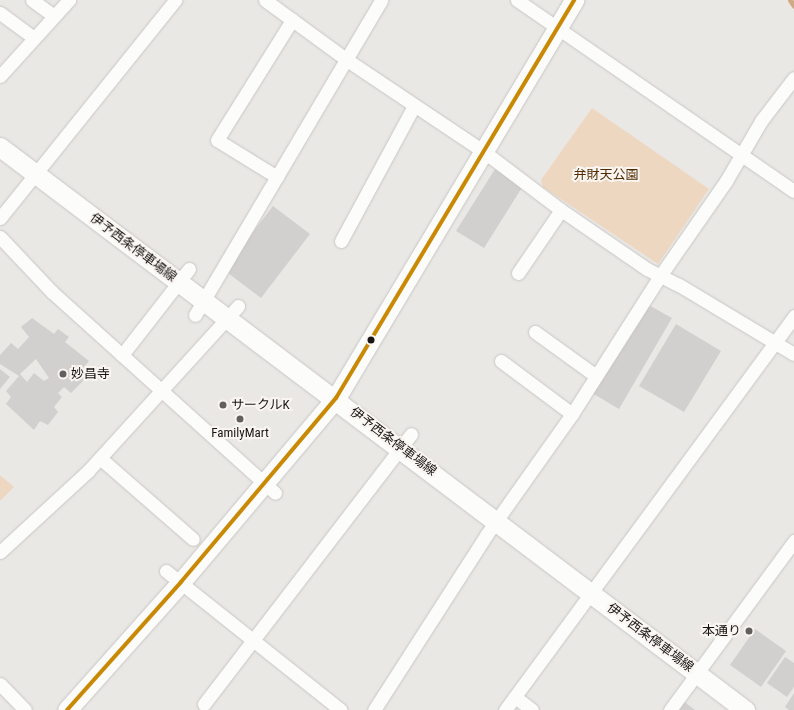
<!DOCTYPE html>
<html>
<head>
<meta charset="utf-8">
<style>
  body { margin:0 }
  #map { position:relative; width:794px; height:710px; overflow:hidden; background:#eae8e5; font-family:"Roboto Condensed","Noto Sans JP",sans-serif }
  div>[style] { position:absolute }
  .green>* { inset:0; background:#edd7c1 }
  .stream>* { height:5px; margin:-2.5px; padding:0 2.5px; transform-origin:2.5px; border-radius:2.5px; background:#d0aa82 }
  .building>* { inset:0; background:#d1d0ce }
  .roads { filter:drop-shadow(0 0 1px #c8c6c4) drop-shadow(0 0 1px #c8c6c4) }
  .street>* { height:13px; margin:-6.5px; padding:0 6.5px; transform-origin:6.5px; border-radius:6.5px; background:#fcfcfb }
  .secondary>* { height:19px; margin:-9.5px; padding:0 9.5px; transform-origin:9.5px; border-radius:9.5px; background:#fcfcfb }
  .bus-1>* { height:4px; margin:-2px; padding:0 2px; transform-origin:2px; border-radius:2px; background:#ca8904 }
  .dots>* { width:11px; height:11px; translate:-50% -50%; box-sizing:border-box; border:2px solid #faf5f1; border-radius:50% }
  span { translate:-50% -50%; white-space:nowrap; text-align:center; line-height:1.15; -webkit-text-stroke:4px #faf5f1; paint-order:stroke }
  .park-label { font-size:13px; color:#502c00 }
  .street-label { font-size:13px; color:#181615 }
  .poi-label { font-size:13px; color:#181615 }
  .left { translate:0 -50%; text-align:left }
  .right { translate:-100% -50%; text-align:right }
</style>
</head>
<body>
<div id="map">
  <div class="green">
    <div style="clip-path:polygon(592px 108px,709px 189px,658px 264px,543px 187px,541px 180px)"></div>
    <div style="clip-path:polygon(0 475px,14px 487px,0 501px)"></div>
  </div>
  <div class="stream">
    <div style="left:790px;top:0;width:7px;rotate:56deg"></div>
  </div>
  <div class="building">
    <div style="clip-path:polygon(495px 169px,523px 186px,484px 248px,456px 231px)"></div>
    <div style="clip-path:polygon(273px 206px,310px 234px,261px 298px,224px 270px)"></div>
    <div style="clip-path:polygon(645px 303px,672px 318px,619px 409px,592px 393px)"></div>
    <div style="clip-path:polygon(evenodd,32px 318px,54px 334px,58px 329px,69px 337px,65px 342px,89px 361px,79px 373px,85px 379px,71px 393px,64px 387px,58px 393px,62px 397px,54px 407px,58px 412px,48px 425px,40px 421px,34px 430px,6px 404px,11px 397px,6px 391px,19px 376px,0 364px,0 355px,11px 343px,18px 349px,29px 337px,21px 327px,32px 318px,36px 359px,49px 378px,44px 381px,34px 373px,27px 382px,20px 374px,36px 359px)"></div>
    <div style="clip-path:polygon(676px 324px,721px 351px,684px 412px,639px 386px)"></div>
    <div style="clip-path:polygon(0 369px,10px 377px,0 389px)"></div>
    <div style="clip-path:polygon(755px 629px,786px 651px,761px 687px,730px 665px)"></div>
    <div style="clip-path:polygon(785px 657px,794px 663px,794px 687px,787px 697px,767px 683px)"></div>
    <div style="clip-path:polygon(794px 693px,794px 710px,789px 710px,785px 707px)"></div>
    <div style="clip-path:polygon(682px 700px,695px 710px,675px 710px)"></div>
  </div>
  <div class="roads">
    <div class="street">
      <div style="left:32px;top:0;width:27px;rotate:36deg"></div>
      <div style="left:265px;top:0;width:102px;rotate:36.2deg"></div>
      <div style="left:347px;top:60px;width:164px;rotate:33.8deg"></div>
      <div style="left:483px;top:151px;width:98px;rotate:37.1deg"></div>
      <div style="left:561px;top:210px;width:104px;rotate:34.5deg"></div>
      <div style="left:647px;top:269px;width:36px;rotate:27deg"></div>
      <div style="left:679px;top:285px;width:134px;rotate:31deg"></div>
      <div style="left:517px;top:0;width:336px;rotate:34.6deg"></div>
      <div style="left:0;top:13px;width:42px;rotate:36.3deg"></div>
      <div style="left:0;top:76px;width:103px;rotate:-47.8deg"></div>
      <div style="left:277px;top:177px;width:70px;rotate:-148.3deg"></div>
      <div style="left:217px;top:140px;width:142px;rotate:-58deg"></div>
      <div style="left:0;top:218px;width:280px;rotate:-51.2deg"></div>
      <div style="left:0;top:237px;width:76px;rotate:46.6deg"></div>
      <div style="left:52px;top:292px;width:300px;rotate:42deg"></div>
      <div style="left:341px;top:241px;width:153px;rotate:-61.6deg"></div>
      <div style="left:518px;top:273px;width:76px;rotate:-55.7deg"></div>
      <div style="left:195px;top:315px;width:366px;rotate:-59.4deg"></div>
      <div style="left:535px;top:332px;width:75px;rotate:35.8deg"></div>
      <div style="left:122px;top:355px;width:109px;rotate:-52.1deg"></div>
      <div style="left:501px;top:361px;width:89px;rotate:36.7deg"></div>
      <div style="left:100px;top:458px;width:123px;rotate:41.1deg"></div>
      <div style="left:0;top:552px;width:120px;rotate:-42.6deg"></div>
      <div style="left:88px;top:471px;width:223px;rotate:-47.7deg"></div>
      <div style="left:166px;top:571px;width:223px;rotate:38.5deg"></div>
      <div style="left:0;top:684px;width:36px;rotate:46deg"></div>
      <div style="left:515px;top:697px;width:21px;rotate:37deg"></div>
      <div style="left:204px;top:704px;width:340px;rotate:-52.5deg"></div>
      <div style="left:374px;top:710px;width:209px;rotate:-57.3deg"></div>
      <div style="left:487px;top:534px;width:147px;rotate:-54.7deg"></div>
      <div style="left:572px;top:414px;width:164px;rotate:-57.5deg"></div>
      <div style="left:660px;top:276px;width:116px;rotate:-55.2deg"></div>
      <div style="left:726px;top:181px;width:69px;rotate:-59.7deg"></div>
      <div style="left:761px;top:121px;width:54px;rotate:-52.5deg"></div>
      <div style="left:505px;top:710px;width:489px;rotate:-53.7deg"></div>
      <div style="left:670px;top:710px;width:210px;rotate:-53.7deg"></div>
    </div>
    <div class="secondary">
      <div style="left:0;top:147px;width:934px;rotate:37.08deg"></div>
      <div style="left:67px;top:710px;width:171px;rotate:-48.3deg"></div>
      <div style="left:181px;top:582px;width:241px;rotate:-49.9deg"></div>
      <div style="left:336px;top:398px;width:464px;rotate:-59.1deg"></div>
    </div>
  </div>
  <div class="bus-1">
    <div style="left:67px;top:710px;width:171px;rotate:-48.3deg"></div>
    <div style="left:181px;top:582px;width:241px;rotate:-49.9deg"></div>
    <div style="left:336px;top:398px;width:464px;rotate:-59.1deg"></div>
  </div>
  <div class="dots">
    <div style="left:371px;top:340px;background:#181615"></div>
    <div style="left:63px;top:374px;background:#62605e"></div>
    <div style="left:223px;top:405px;background:#62605e"></div>
    <div style="left:240px;top:419px;background:#62605e"></div>
    <div style="left:749px;top:631px;background:#62605e"></div>
  </div>
  <div class="park-label">
    <span style="left:606px;top:175px">弁財天公園</span>
  </div>
  <div class="street-label">
    <span style="left:133px;top:248px;rotate:37deg">伊予西条停車場線</span>
    <span style="left:393px;top:442px;rotate:37deg">伊予西条停車場線</span>
    <span style="left:650px;top:638px;rotate:37deg">伊予西条停車場線</span>
  </div>
  <div class="poi-label">
    <span class="left" style="left:71px;top:374px">妙昌寺</span>
    <span class="left" style="left:231px;top:405px">サークルK</span>
    <span style="left:240px;top:433px">FamilyMart</span>
    <span class="right" style="left:741px;top:631px">本通り</span>
  </div>
</div>
</body>
</html>
